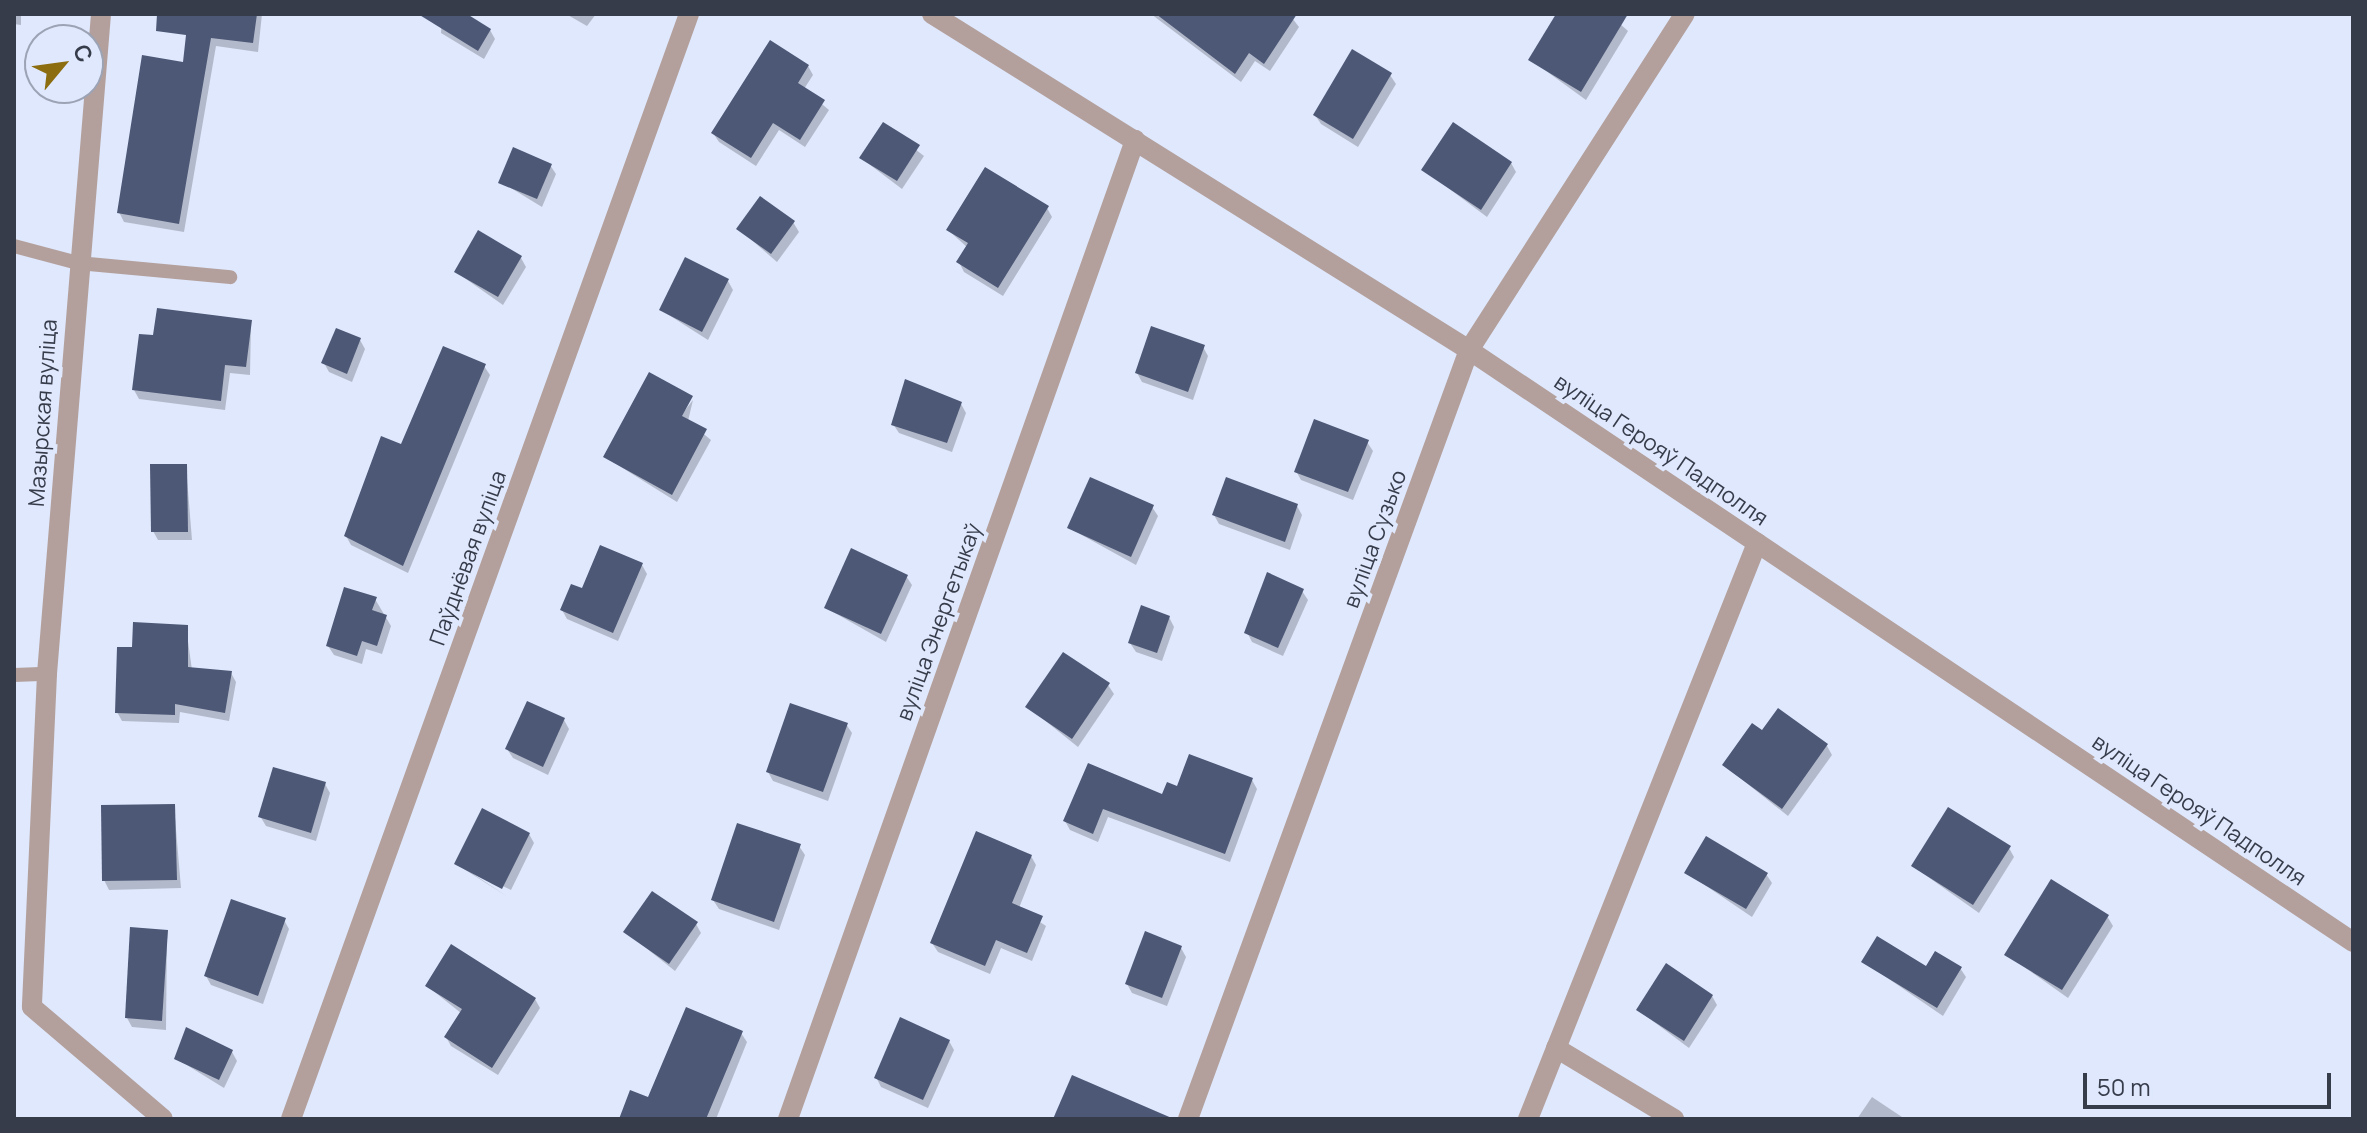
<!DOCTYPE html>
<html>
<head>
<meta charset="utf-8">
<style>
  body { margin:0 }
  #map { position:relative; width:2367px; height:1133px; overflow:hidden; background:#dfe8fd; font-family:Manrope,sans-serif }
  div>[style] { position:absolute }
  .shadow>* { inset:0; background:#0003 }
  .building>* { inset:0; background:#4d5876 }
  .lane>* { height:14px; margin:-7px; padding:0 7px; transform-origin:7px; border-radius:7px; background:#b3a09c }
  .street>* { height:20px; margin:-10px; padding:0 10px; transform-origin:10px; border-radius:10px; background:#b3a09c }
  span { translate:-50% -50%; white-space:nowrap; text-align:center; line-height:1.15; -webkit-text-stroke:8px #dfe8fd; paint-order:stroke }
  .street-label { font-size:22px; color:#373c4a }
  .frame { position:absolute; inset:0; border:16px solid #373c4a; pointer-events:none }
  .north { position:absolute; left:24px; top:24px; width:80px; height:80px; box-sizing:border-box; background:#dfe8fd; border:2px solid #9ca3b5; border-radius:50%; rotate:61deg; font-size:22px; font-weight:700; line-height:32px; text-align:center; color:#373c4a }
  .north::after { content:''; display:block; margin:auto; width:28px; height:36px; background:#8c6e11; clip-path:polygon(50% 0,100% 100%,50% 72%,0 100%) }
  .scale { position:absolute; left:2083px; top:1073px; width:248px; height:36px; box-sizing:border-box; border:4px solid #373c4a; border-top:0; padding-left:10px; font-size:24px; line-height:28px; white-space:nowrap; color:#373c4a; -webkit-text-stroke:6px #dfe8fd; paint-order:stroke }
</style>
</head>
<body>
<div id="map">
  <div class="shadow">
    <div style="clip-path:polygon(14px 14px,21px 14px,21px 25px,14px 24px)"></div>
    <div style="clip-path:polygon(191px 14px,262px 14px,258px 52px,216px 46px,184px 232px,124px 222px,119px 212px,185px 65px)"></div>
    <div style="clip-path:polygon(442px 14px,463px 14px,490px 30px,495px 39px,484px 59px,441px 33px)"></div>
    <div style="clip-path:polygon(566px 14px,596px 14px,587px 26px)"></div>
    <div style="clip-path:polygon(1151px 14px,1289px 14px,1299px 27px,1270px 71px,1255px 61px,1241px 82px)"></div>
    <div style="clip-path:polygon(1559px 14px,1609px 14px,1628px 31px,1586px 100px,1531px 60px)"></div>
    <div style="clip-path:polygon(808px 66px,813px 75px,804px 89px,829px 110px,805px 147px,779px 130px,756px 166px,719px 142px,713px 133px)"></div>
    <div style="clip-path:polygon(1390px 75px,1396px 84px,1358px 147px,1321px 124px,1315px 115px)"></div>
    <div style="clip-path:polygon(884px 125px,924px 156px,902px 189px,861px 158px)"></div>
    <div style="clip-path:polygon(1511px 163px,1516px 172px,1487px 217px,1424px 170px)"></div>
    <div style="clip-path:polygon(550px 165px,556px 174px,542px 207px,501px 182px)"></div>
    <div style="clip-path:polygon(1047px 208px,1052px 217px,1003px 296px,964px 272px,959px 262px,968px 248px,948px 230px)"></div>
    <div style="clip-path:polygon(793px 222px,799px 232px,777px 262px,739px 229px)"></div>
    <div style="clip-path:polygon(521px 258px,526px 267px,503px 305px,456px 272px)"></div>
    <div style="clip-path:polygon(728px 281px,733px 290px,708px 340px,661px 310px)"></div>
    <div style="clip-path:polygon(251px 322px,250px 375px,230px 373px,225px 410px,139px 399px,134px 390px,155px 337px)"></div>
    <div style="clip-path:polygon(360px 340px,365px 349px,352px 382px,329px 372px,324px 363px)"></div>
    <div style="clip-path:polygon(1203px 347px,1208px 356px,1193px 400px,1142px 382px,1137px 373px)"></div>
    <div style="clip-path:polygon(484px 366px,490px 375px,408px 573px,351px 545px,346px 536px,402px 447px)"></div>
    <div style="clip-path:polygon(691px 397px,675px 423px,693px 400px,688px 421px,711px 440px,677px 502px,605px 457px)"></div>
    <div style="clip-path:polygon(961px 404px,966px 413px,952px 452px,899px 433px,893px 424px)"></div>
    <div style="clip-path:polygon(1367px 442px,1373px 451px,1353px 500px,1301px 480px,1296px 471px)"></div>
    <div style="clip-path:polygon(186px 466px,192px 540px,158px 540px,153px 531px)"></div>
    <div style="clip-path:polygon(1297px 506px,1302px 515px,1290px 550px,1219px 524px,1214px 515px)"></div>
    <div style="clip-path:polygon(1152px 507px,1158px 516px,1136px 565px,1069px 528px)"></div>
    <div style="clip-path:polygon(642px 565px,647px 574px,618px 641px,567px 619px,562px 610px,583px 590px)"></div>
    <div style="clip-path:polygon(906px 576px,912px 585px,886px 642px,826px 608px)"></div>
    <div style="clip-path:polygon(1302px 591px,1308px 600px,1283px 656px,1252px 642px,1247px 632px)"></div>
    <div style="clip-path:polygon(375px 599px,391px 626px,382px 654px,366px 649px,362px 664px,334px 655px,328px 646px)"></div>
    <div style="clip-path:polygon(1169px 617px,1174px 627px,1162px 661px,1136px 652px,1130px 643px)"></div>
    <div style="clip-path:polygon(186px 627px,192px 670px,231px 673px,236px 682px,229px 721px,180px 712px,179px 723px,122px 721px,117px 712px,134px 649px)"></div>
    <div style="clip-path:polygon(1108px 685px,1114px 694px,1078px 747px,1028px 707px)"></div>
    <div style="clip-path:polygon(564px 720px,569px 729px,548px 775px,513px 758px,507px 749px)"></div>
    <div style="clip-path:polygon(846px 724px,852px 733px,828px 801px,773px 781px,768px 772px)"></div>
    <div style="clip-path:polygon(1763px 733px,1827px 746px,1832px 755px,1788px 816px,1725px 766px)"></div>
    <div style="clip-path:polygon(1089px 765px,1164px 797px,1252px 780px,1257px 789px,1230px 862px,1108px 817px,1098px 842px,1070px 830px,1065px 821px)"></div>
    <div style="clip-path:polygon(325px 784px,330px 793px,316px 841px,266px 826px,260px 816px)"></div>
    <div style="clip-path:polygon(174px 806px,181px 888px,109px 890px,104px 880px)"></div>
    <div style="clip-path:polygon(529px 834px,534px 843px,511px 890px,461px 866px,508px 897px,456px 864px)"></div>
    <div style="clip-path:polygon(799px 846px,805px 855px,779px 930px,719px 909px,713px 900px)"></div>
    <div style="clip-path:polygon(2009px 848px,2014px 857px,1979px 913px,1914px 867px)"></div>
    <div style="clip-path:polygon(1031px 856px,1036px 865px,1019px 908px,1046px 926px,1032px 961px,1001px 948px,990px 974px,938px 952px,932px 943px)"></div>
    <div style="clip-path:polygon(1687px 873px,1766px 874px,1772px 883px,1752px 917px)"></div>
    <div style="clip-path:polygon(2107px 916px,2113px 926px,2068px 998px,2007px 955px)"></div>
    <div style="clip-path:polygon(284px 920px,289px 929px,263px 1004px,211px 985px,206px 976px)"></div>
    <div style="clip-path:polygon(696px 924px,701px 933px,675px 971px,626px 932px)"></div>
    <div style="clip-path:polygon(167px 932px,166px 1030px,132px 1027px,127px 1018px)"></div>
    <div style="clip-path:polygon(1181px 948px,1186px 957px,1167px 1006px,1132px 993px,1127px 984px)"></div>
    <div style="clip-path:polygon(1864px 962px,1960px 968px,1966px 977px,1943px 1016px)"></div>
    <div style="clip-path:polygon(427px 986px,535px 999px,540px 1008px,498px 1075px,451px 1046px,446px 1037px,461px 1013px)"></div>
    <div style="clip-path:polygon(1712px 996px,1717px 1005px,1689px 1048px,1638px 1010px)"></div>
    <div style="clip-path:polygon(741px 1033px,747px 1042px,716px 1119px,621px 1119px)"></div>
    <div style="clip-path:polygon(949px 1041px,954px 1050px,928px 1108px,881px 1087px,876px 1077px)"></div>
    <div style="clip-path:polygon(232px 1052px,237px 1061px,224px 1088px,177px 1059px)"></div>
    <div style="clip-path:polygon(1872px 1097px,1905px 1119px,1857px 1119px)"></div>
  </div>
  <div class="building">
    <div style="clip-path:polygon(157px 14px,257px 14px,253px 43px,211px 38px,179px 224px,117px 213px,142px 55px,183px 62px,186px 35px,156px 31px)"></div>
    <div style="clip-path:polygon(418px 14px,467px 14px,491px 29px,478px 51px)"></div>
    <div style="clip-path:polygon(1156px 14px,1297px 14px,1264px 64px,1249px 53px,1235px 74px)"></div>
    <div style="clip-path:polygon(1556px 14px,1628px 14px,1581px 92px,1528px 60px)"></div>
    <div style="clip-path:polygon(770px 40px,809px 65px,798px 83px,825px 100px,800px 140px,773px 123px,751px 158px,711px 133px)"></div>
    <div style="clip-path:polygon(1352px 49px,1392px 73px,1353px 139px,1313px 115px)"></div>
    <div style="clip-path:polygon(883px 122px,920px 145px,897px 181px,859px 158px)"></div>
    <div style="clip-path:polygon(1453px 122px,1512px 162px,1481px 210px,1421px 170px)"></div>
    <div style="clip-path:polygon(513px 147px,552px 164px,537px 199px,498px 183px)"></div>
    <div style="clip-path:polygon(985px 167px,1049px 206px,998px 288px,956px 262px,968px 243px,946px 230px)"></div>
    <div style="clip-path:polygon(760px 196px,795px 221px,771px 254px,736px 229px)"></div>
    <div style="clip-path:polygon(478px 230px,522px 256px,498px 297px,454px 272px)"></div>
    <div style="clip-path:polygon(685px 257px,729px 279px,702px 332px,659px 310px)"></div>
    <div style="clip-path:polygon(157px 308px,252px 320px,246px 367px,225px 365px,221px 401px,132px 390px,139px 334px,153px 335px)"></div>
    <div style="clip-path:polygon(1151px 326px,1205px 345px,1188px 392px,1135px 373px)"></div>
    <div style="clip-path:polygon(336px 328px,361px 338px,347px 374px,321px 363px)"></div>
    <div style="clip-path:polygon(443px 346px,486px 364px,403px 566px,344px 536px,381px 436px,401px 444px)"></div>
    <div style="clip-path:polygon(649px 372px,693px 396px,682px 416px,707px 429px,672px 495px,603px 457px)"></div>
    <div style="clip-path:polygon(905px 379px,962px 402px,947px 443px,891px 425px)"></div>
    <div style="clip-path:polygon(1314px 419px,1369px 440px,1348px 492px,1294px 472px)"></div>
    <div style="clip-path:polygon(150px 464px,187px 464px,188px 532px,151px 532px)"></div>
    <div style="clip-path:polygon(1090px 477px,1154px 505px,1131px 557px,1067px 528px)"></div>
    <div style="clip-path:polygon(1226px 477px,1298px 504px,1285px 542px,1212px 515px)"></div>
    <div style="clip-path:polygon(600px 545px,643px 563px,613px 633px,560px 610px,571px 584px,582px 588px)"></div>
    <div style="clip-path:polygon(851px 548px,908px 575px,881px 634px,824px 608px)"></div>
    <div style="clip-path:polygon(1267px 572px,1304px 589px,1278px 648px,1244px 633px)"></div>
    <div style="clip-path:polygon(344px 587px,377px 597px,372px 610px,387px 615px,377px 646px,362px 641px,357px 656px,326px 646px)"></div>
    <div style="clip-path:polygon(1141px 605px,1170px 616px,1157px 653px,1128px 643px)"></div>
    <div style="clip-path:polygon(133px 622px,188px 625px,188px 667px,232px 671px,225px 713px,175px 704px,175px 715px,115px 713px,117px 647px,132px 647px)"></div>
    <div style="clip-path:polygon(1063px 652px,1110px 683px,1072px 739px,1025px 707px)"></div>
    <div style="clip-path:polygon(527px 701px,565px 718px,543px 767px,505px 749px)"></div>
    <div style="clip-path:polygon(790px 703px,848px 723px,823px 792px,766px 772px)"></div>
    <div style="clip-path:polygon(1778px 708px,1828px 744px,1782px 809px,1722px 765px,1752px 723px,1762px 730px)"></div>
    <div style="clip-path:polygon(1189px 754px,1253px 778px,1225px 854px,1103px 809px,1093px 834px,1063px 821px,1088px 763px,1162px 794px,1167px 782px,1177px 786px)"></div>
    <div style="clip-path:polygon(273px 767px,326px 782px,311px 833px,258px 817px)"></div>
    <div style="clip-path:polygon(175px 804px,177px 880px,102px 881px,101px 805px)"></div>
    <div style="clip-path:polygon(1948px 807px,2011px 846px,1973px 905px,1911px 866px)"></div>
    <div style="clip-path:polygon(482px 808px,530px 833px,502px 889px,454px 864px)"></div>
    <div style="clip-path:polygon(737px 823px,801px 844px,774px 922px,711px 900px)"></div>
    <div style="clip-path:polygon(976px 831px,1032px 855px,1012px 903px,1043px 916px,1027px 953px,996px 940px,985px 966px,930px 943px)"></div>
    <div style="clip-path:polygon(1706px 836px,1768px 873px,1746px 909px,1684px 873px)"></div>
    <div style="clip-path:polygon(2051px 879px,2109px 915px,2062px 990px,2004px 955px)"></div>
    <div style="clip-path:polygon(652px 891px,698px 922px,669px 964px,623px 932px)"></div>
    <div style="clip-path:polygon(231px 899px,286px 918px,258px 996px,204px 976px)"></div>
    <div style="clip-path:polygon(130px 927px,168px 930px,162px 1021px,125px 1018px)"></div>
    <div style="clip-path:polygon(1145px 931px,1182px 946px,1162px 998px,1125px 984px)"></div>
    <div style="clip-path:polygon(1877px 936px,1926px 966px,1935px 951px,1962px 967px,1937px 1008px,1861px 962px)"></div>
    <div style="clip-path:polygon(451px 944px,536px 998px,492px 1068px,444px 1037px,462px 1009px,425px 986px)"></div>
    <div style="clip-path:polygon(1666px 963px,1713px 995px,1684px 1041px,1636px 1010px)"></div>
    <div style="clip-path:polygon(686px 1007px,743px 1031px,706px 1119px,619px 1119px,630px 1090px,648px 1097px)"></div>
    <div style="clip-path:polygon(900px 1017px,950px 1040px,923px 1100px,874px 1078px)"></div>
    <div style="clip-path:polygon(186px 1027px,233px 1050px,219px 1080px,174px 1059px)"></div>
    <div style="clip-path:polygon(1072px 1075px,1174px 1119px,1053px 1119px)"></div>
  </div>
  <div class="lane">
    <div style="left:14px;top:246px;width:66px;rotate:14.9deg"></div>
    <div style="left:78px;top:263px;width:153px;rotate:5.3deg"></div>
    <div style="left:14px;top:675px;width:33px;rotate:-2deg"></div>
  </div>
  <div class="street">
    <div style="left:101px;top:14px;width:662px;rotate:94.68deg"></div>
    <div style="left:47px;top:674px;width:333px;rotate:92.6deg"></div>
    <div style="left:32px;top:1007px;width:172px;rotate:40.5deg"></div>
    <div style="left:932px;top:14px;width:633px;rotate:32.03deg"></div>
    <div style="left:1469px;top:350px;width:1064px;rotate:33.81deg"></div>
    <div style="left:1556px;top:1048px;width:138px;rotate:31deg"></div>
    <div style="left:291px;top:1119px;width:1174px;rotate:-70.19deg"></div>
    <div style="left:788px;top:1119px;width:1039px;rotate:-70.48deg"></div>
    <div style="left:1188px;top:1119px;width:819px;rotate:-69.93deg"></div>
    <div style="left:1469px;top:350px;width:399px;rotate:-57.3deg"></div>
    <div style="left:1528px;top:1119px;width:620px;rotate:-68.32deg"></div>
  </div>
  <div class="street-label">
    <span style="left:43px;top:413px;rotate:-86deg">Мазырская вуліца</span>
    <span style="left:1661px;top:450px;rotate:34deg">вуліца Герояў Падполля</span>
    <span style="left:1375px;top:539px;rotate:-70deg">вуліца Сузько</span>
    <span style="left:468px;top:558px;rotate:-70deg">Паўднёвая вуліца</span>
    <span style="left:939px;top:622px;rotate:-70deg">вуліца Энергетыкаў</span>
    <span style="left:2199px;top:810px;rotate:34deg">вуліца Герояў Падполля</span>
  </div>
  <div class="frame"></div>
  <div class="north">С</div>
  <div class="scale">50 m</div>
</div>
</body>
</html>
